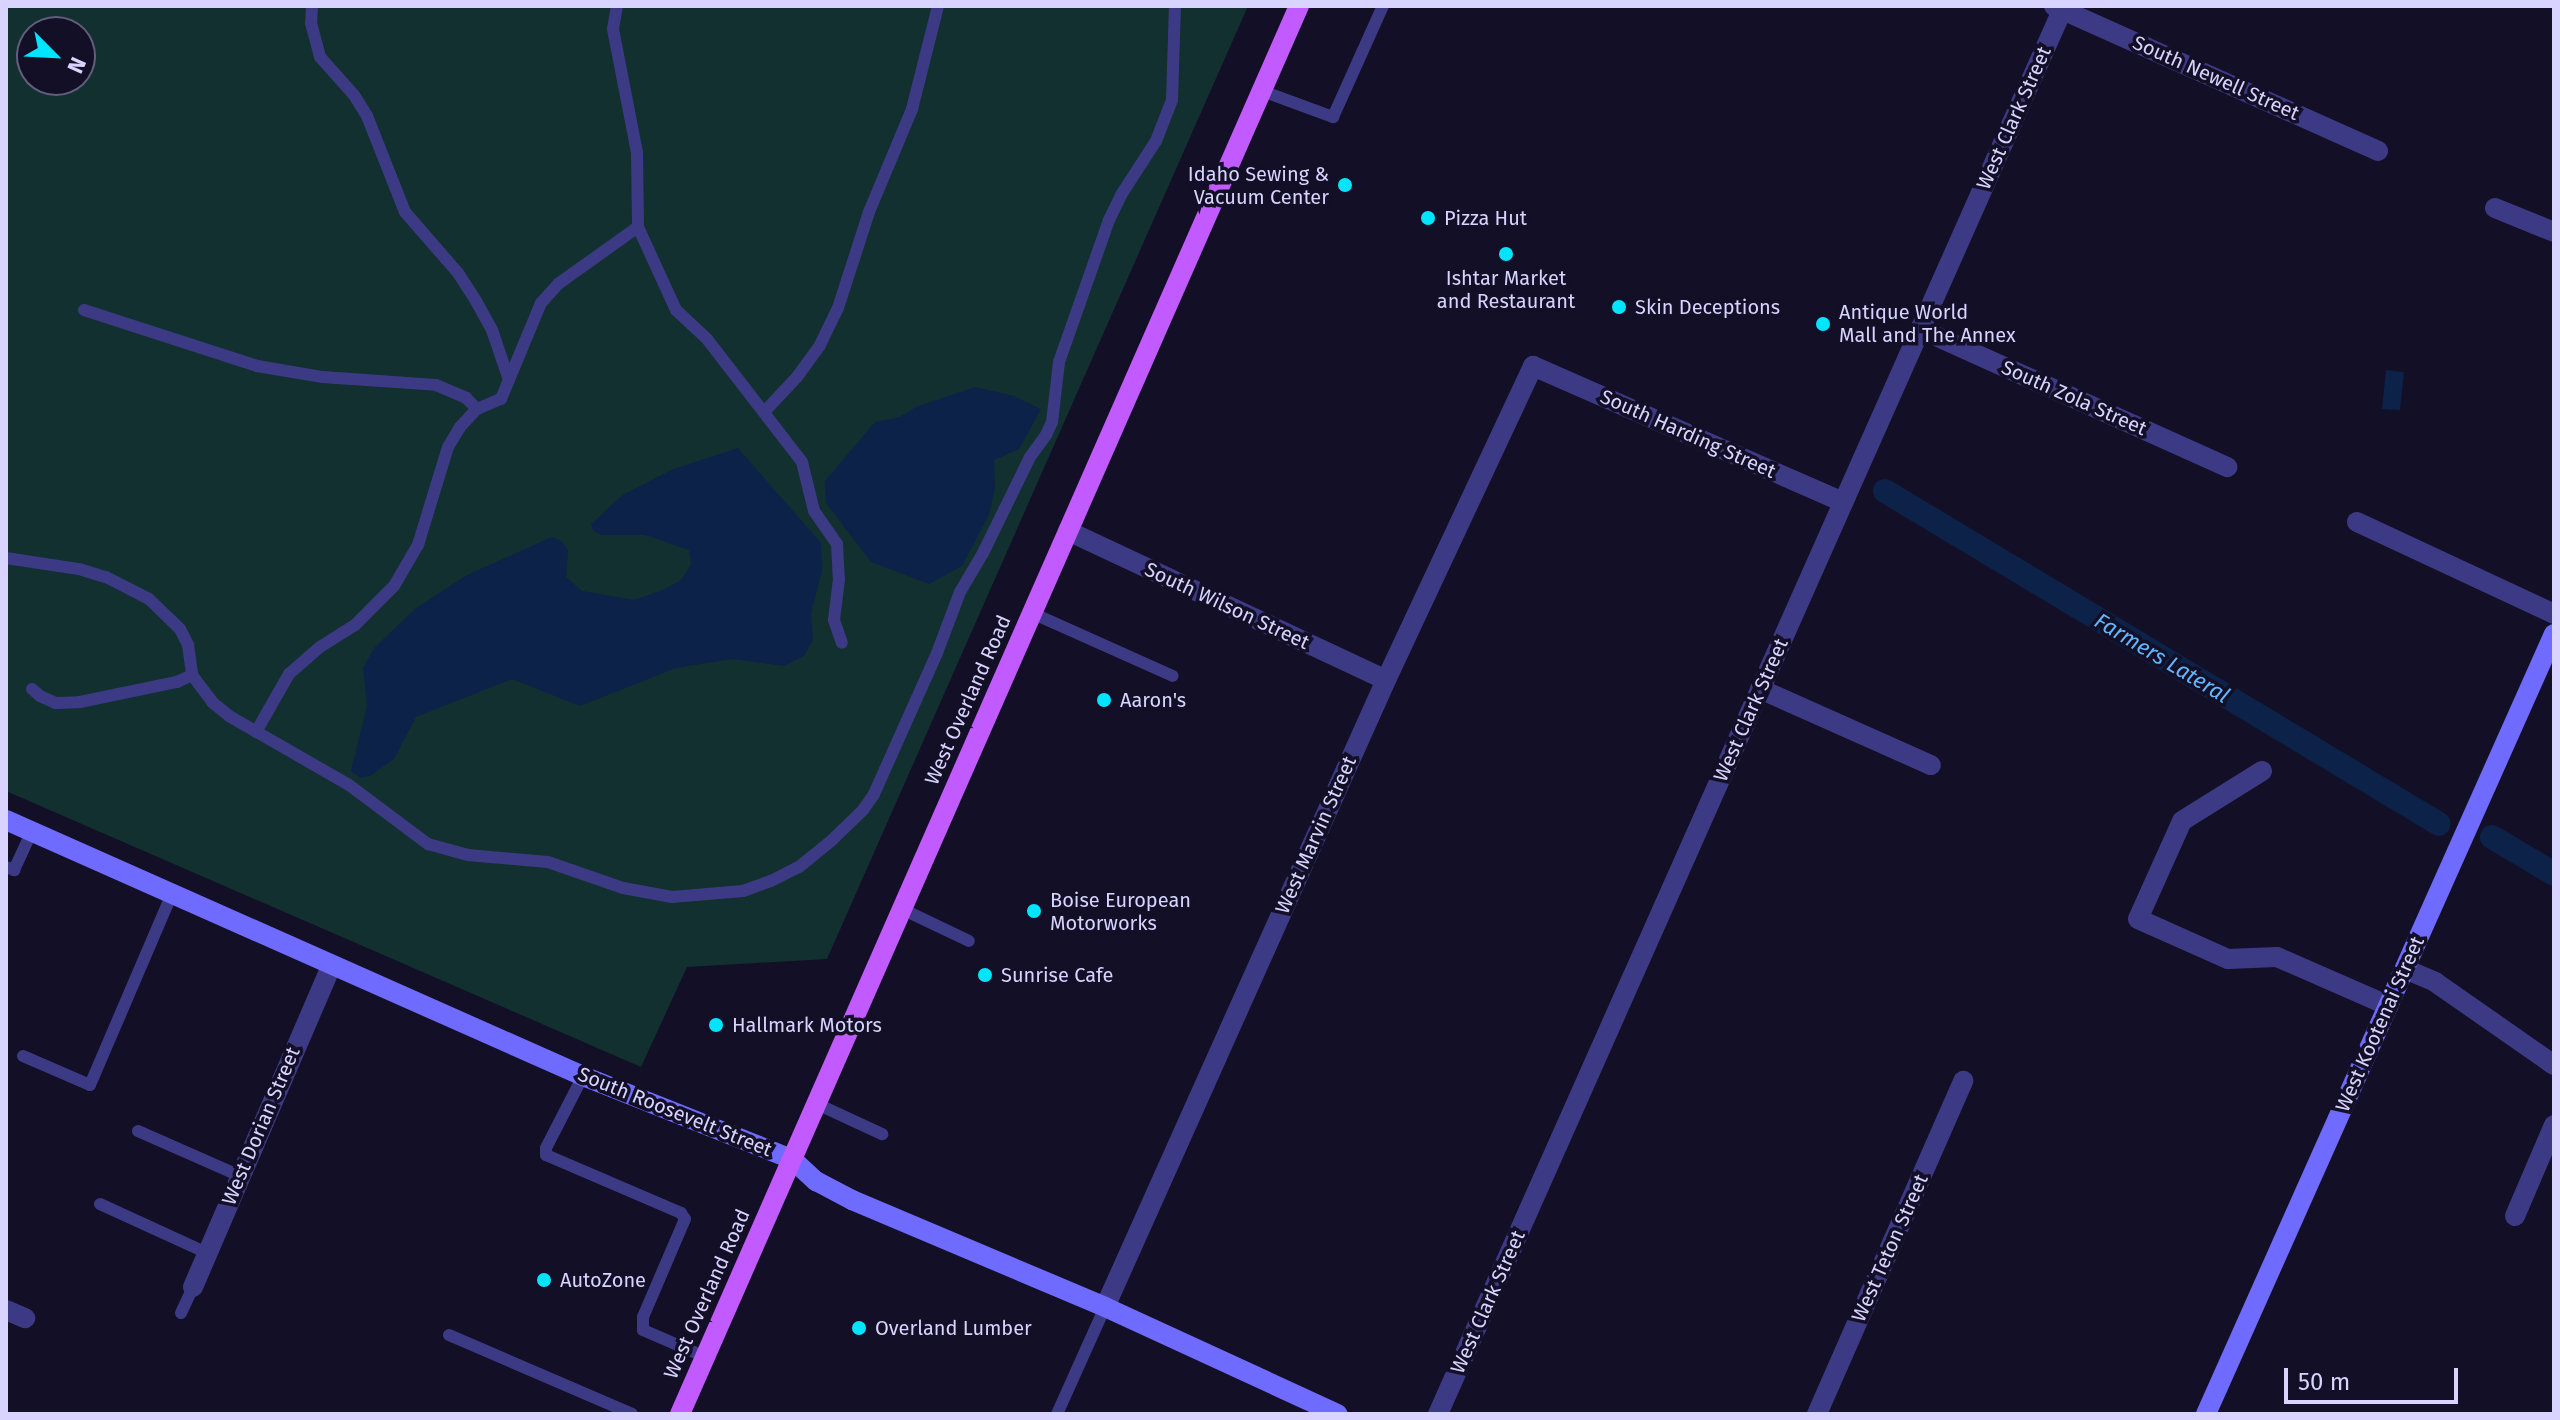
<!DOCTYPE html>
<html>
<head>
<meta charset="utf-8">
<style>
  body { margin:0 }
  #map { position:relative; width:2560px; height:1420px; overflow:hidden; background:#130f26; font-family:"Fira Sans",sans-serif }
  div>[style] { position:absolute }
  .green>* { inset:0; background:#12302f }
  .water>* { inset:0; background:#0c2248 }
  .canal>* { height:24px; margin:-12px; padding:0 12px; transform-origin:12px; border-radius:12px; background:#0c2248 }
  .lane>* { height:12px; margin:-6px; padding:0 6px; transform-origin:6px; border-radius:6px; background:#3d3a85 }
  .street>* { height:20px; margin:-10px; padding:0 10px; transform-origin:10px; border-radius:10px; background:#3d3a85 }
  .secondary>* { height:20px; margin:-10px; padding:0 10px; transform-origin:10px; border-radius:10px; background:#6f6bff }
  .primary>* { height:20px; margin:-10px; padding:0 10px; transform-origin:10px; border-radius:10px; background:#c25bff }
  .dots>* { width:22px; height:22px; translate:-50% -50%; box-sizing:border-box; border:4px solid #130f26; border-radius:50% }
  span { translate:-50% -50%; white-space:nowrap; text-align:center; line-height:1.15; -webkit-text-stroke:7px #130f26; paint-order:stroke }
  .street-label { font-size:20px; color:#d9d4ff }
  .poi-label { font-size:20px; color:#d9d4ff }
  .right { translate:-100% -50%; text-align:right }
  .left { translate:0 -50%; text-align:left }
  .water-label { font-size:22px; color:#62b6ff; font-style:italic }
  .frame { position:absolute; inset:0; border:8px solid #d9d4ff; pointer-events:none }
  .north { position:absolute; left:16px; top:16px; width:80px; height:80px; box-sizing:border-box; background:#130f26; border:2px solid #625e7d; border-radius:50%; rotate:114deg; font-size:22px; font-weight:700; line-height:32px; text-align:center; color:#d9d4ff }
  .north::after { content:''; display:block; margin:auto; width:28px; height:36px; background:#00e5ff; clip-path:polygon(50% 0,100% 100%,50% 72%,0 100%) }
  .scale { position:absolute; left:2284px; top:1368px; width:174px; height:36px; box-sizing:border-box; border:4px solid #d9d4ff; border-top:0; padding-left:10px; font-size:24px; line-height:28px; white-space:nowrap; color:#d9d4ff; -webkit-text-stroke:6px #130f26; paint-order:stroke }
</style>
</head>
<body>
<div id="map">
  <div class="green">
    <div style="clip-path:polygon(evenodd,6px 6px,1248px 6px,827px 959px,687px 967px,641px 1067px,6px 791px,6px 6px,32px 32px,80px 32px,80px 80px,32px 80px,32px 32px)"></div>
  </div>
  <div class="water">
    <div style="clip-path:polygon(2386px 370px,2404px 372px,2400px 410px,2382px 409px)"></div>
    <div style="clip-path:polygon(975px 387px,1014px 396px,1041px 409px,1019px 449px,994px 460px,995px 488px,989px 515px,962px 566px,929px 584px,871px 562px,826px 503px,825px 481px,875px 422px,900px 417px,916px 407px)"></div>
    <div style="clip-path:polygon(738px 448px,821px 543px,822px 571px,811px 613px,813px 639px,804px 656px,784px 666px,732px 659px,676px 668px,580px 706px,512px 679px,416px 717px,394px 759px,370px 776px,361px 778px,351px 771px,367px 706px,363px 668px,374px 648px,416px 608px,467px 575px,552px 537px,562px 541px,568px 551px,566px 577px,582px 591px,634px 600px,663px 590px,681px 580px,691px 565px,689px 550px,645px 535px,602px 535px,593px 531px,591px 524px,623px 495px,671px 470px)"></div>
  </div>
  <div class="canal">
    <div style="left:1885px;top:491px;width:646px;rotate:31.01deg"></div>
    <div style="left:2492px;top:837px;width:72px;rotate:30.8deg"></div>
  </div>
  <div class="lane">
    <div style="left:312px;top:6px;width:17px;rotate:93deg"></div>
    <div style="left:311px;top:23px;width:35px;rotate:75deg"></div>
    <div style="left:320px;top:57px;width:51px;rotate:48.2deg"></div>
    <div style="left:354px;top:95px;width:25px;rotate:58deg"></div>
    <div style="left:367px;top:116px;width:103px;rotate:68.4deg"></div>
    <div style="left:405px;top:212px;width:81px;rotate:49deg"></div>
    <div style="left:458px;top:273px;width:33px;rotate:57deg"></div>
    <div style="left:476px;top:301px;width:33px;rotate:61deg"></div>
    <div style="left:492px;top:330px;width:53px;rotate:71.2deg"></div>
    <div style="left:617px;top:6px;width:23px;rotate:100deg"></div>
    <div style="left:613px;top:29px;width:126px;rotate:79deg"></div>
    <div style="left:637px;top:153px;width:74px;rotate:89.2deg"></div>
    <div style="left:638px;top:227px;width:91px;rotate:65.4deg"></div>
    <div style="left:676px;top:310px;width:42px;rotate:43.1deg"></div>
    <div style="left:707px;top:339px;width:155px;rotate:52.3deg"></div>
    <div style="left:802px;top:462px;width:50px;rotate:76.2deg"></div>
    <div style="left:814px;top:511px;width:40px;rotate:55.1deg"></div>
    <div style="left:837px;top:544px;width:35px;rotate:87deg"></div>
    <div style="left:839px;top:579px;width:41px;rotate:97deg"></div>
    <div style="left:834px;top:620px;width:24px;rotate:71deg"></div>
    <div style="left:1262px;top:91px;width:76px;rotate:20.1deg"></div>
    <div style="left:1333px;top:117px;width:122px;rotate:-65.8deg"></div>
    <div style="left:84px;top:310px;width:182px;rotate:17.9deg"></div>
    <div style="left:257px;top:366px;width:67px;rotate:9.5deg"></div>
    <div style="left:323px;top:377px;width:113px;rotate:4deg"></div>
    <div style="left:436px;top:385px;width:33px;rotate:23deg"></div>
    <div style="left:466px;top:398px;width:16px;rotate:45deg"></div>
    <div style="left:766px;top:410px;width:45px;rotate:-46.8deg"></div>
    <div style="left:797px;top:377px;width:39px;rotate:-54deg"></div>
    <div style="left:820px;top:345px;width:41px;rotate:-64.1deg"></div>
    <div style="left:838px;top:308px;width:101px;rotate:-72.1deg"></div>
    <div style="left:869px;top:212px;width:112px;rotate:-67.3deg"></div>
    <div style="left:912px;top:109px;width:106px;rotate:-75.8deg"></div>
    <div style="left:6px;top:558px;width:74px;rotate:8.6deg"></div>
    <div style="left:79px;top:569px;width:28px;rotate:17deg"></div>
    <div style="left:106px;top:577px;width:48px;rotate:27.1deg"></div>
    <div style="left:149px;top:599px;width:43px;rotate:44.1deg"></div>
    <div style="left:180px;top:629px;width:18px;rotate:63deg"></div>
    <div style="left:188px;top:645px;width:30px;rotate:82deg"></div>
    <div style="left:192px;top:675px;width:34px;rotate:53deg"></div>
    <div style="left:212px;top:702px;width:22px;rotate:39deg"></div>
    <div style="left:229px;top:716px;width:138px;rotate:29.9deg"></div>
    <div style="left:349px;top:785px;width:99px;rotate:36.8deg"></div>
    <div style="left:428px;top:844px;width:41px;rotate:15.4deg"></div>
    <div style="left:468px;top:855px;width:80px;rotate:5deg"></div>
    <div style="left:548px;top:862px;width:79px;rotate:19.1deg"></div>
    <div style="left:623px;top:888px;width:50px;rotate:10.4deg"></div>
    <div style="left:672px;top:897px;width:71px;rotate:-4.8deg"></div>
    <div style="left:743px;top:891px;width:30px;rotate:-20deg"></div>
    <div style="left:771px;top:881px;width:31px;rotate:-27deg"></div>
    <div style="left:799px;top:867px;width:41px;rotate:-39.1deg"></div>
    <div style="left:831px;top:841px;width:45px;rotate:-44.1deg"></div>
    <div style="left:863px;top:810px;width:19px;rotate:-55deg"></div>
    <div style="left:874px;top:794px;width:154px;rotate:-65.9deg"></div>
    <div style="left:937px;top:653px;width:65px;rotate:-69.3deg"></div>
    <div style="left:960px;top:592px;width:45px;rotate:-59.5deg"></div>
    <div style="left:983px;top:553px;width:107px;rotate:-63.9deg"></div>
    <div style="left:1030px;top:457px;width:27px;rotate:-54deg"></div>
    <div style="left:1046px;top:435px;width:14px;rotate:-65deg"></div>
    <div style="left:1052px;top:422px;width:60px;rotate:-83.3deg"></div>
    <div style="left:1059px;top:362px;width:151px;rotate:-70.6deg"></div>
    <div style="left:1109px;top:220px;width:28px;rotate:-64deg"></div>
    <div style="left:1121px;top:195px;width:64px;rotate:-57.1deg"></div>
    <div style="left:1156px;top:141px;width:44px;rotate:-68.7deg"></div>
    <div style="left:1172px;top:100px;width:94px;rotate:-88.2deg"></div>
    <div style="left:1032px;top:613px;width:154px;rotate:24.1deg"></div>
    <div style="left:32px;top:689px;width:11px;rotate:41deg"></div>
    <div style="left:40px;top:696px;width:17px;rotate:24deg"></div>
    <div style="left:56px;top:703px;width:24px;rotate:-2deg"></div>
    <div style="left:80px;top:702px;width:99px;rotate:-11.7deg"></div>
    <div style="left:177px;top:682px;width:17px;rotate:-25deg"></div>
    <div style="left:256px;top:732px;width:67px;rotate:-60.4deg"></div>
    <div style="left:289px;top:674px;width:41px;rotate:-41.1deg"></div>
    <div style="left:320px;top:647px;width:41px;rotate:-32.2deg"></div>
    <div style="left:355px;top:625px;width:55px;rotate:-45deg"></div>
    <div style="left:394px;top:586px;width:48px;rotate:-59.7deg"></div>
    <div style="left:418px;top:545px;width:102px;rotate:-73deg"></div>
    <div style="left:448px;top:447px;width:23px;rotate:-59deg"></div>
    <div style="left:460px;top:427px;width:25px;rotate:-47deg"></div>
    <div style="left:477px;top:409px;width:26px;rotate:-23deg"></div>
    <div style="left:501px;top:399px;width:104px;rotate:-67.4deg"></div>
    <div style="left:541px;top:303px;width:25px;rotate:-48deg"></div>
    <div style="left:558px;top:284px;width:98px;rotate:-35.5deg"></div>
    <div style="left:6px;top:867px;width:9px;rotate:21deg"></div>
    <div style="left:14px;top:870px;width:43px;rotate:-65.2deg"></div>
    <div style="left:902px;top:909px;width:74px;rotate:25.5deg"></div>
    <div style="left:23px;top:1056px;width:73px;rotate:23.4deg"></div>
    <div style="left:90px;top:1085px;width:208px;rotate:-66.8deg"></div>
    <div style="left:583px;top:1076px;width:81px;rotate:117.2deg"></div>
    <div style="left:546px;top:1148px;width:7px;rotate:90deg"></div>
    <div style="left:546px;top:1155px;width:147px;rotate:23.2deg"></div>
    <div style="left:681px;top:1213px;width:7px;rotate:56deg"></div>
    <div style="left:685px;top:1219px;width:107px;rotate:113.2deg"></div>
    <div style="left:643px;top:1317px;width:13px;rotate:90deg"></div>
    <div style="left:643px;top:1330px;width:68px;rotate:23.5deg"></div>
    <div style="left:817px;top:1104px;width:72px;rotate:24.8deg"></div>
    <div style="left:138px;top:1131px;width:111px;rotate:23.8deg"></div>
    <div style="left:100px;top:1204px;width:118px;rotate:24.6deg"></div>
    <div style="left:181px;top:1313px;width:29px;rotate:-65deg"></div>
    <div style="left:449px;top:1335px;width:199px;rotate:23.3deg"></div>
    <div style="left:1057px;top:1414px;width:117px;rotate:-65.8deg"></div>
  </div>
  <div class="street">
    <div style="left:2054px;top:6px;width:355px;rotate:24.1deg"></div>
    <div style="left:2495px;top:208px;width:64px;rotate:22.1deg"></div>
    <div style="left:1920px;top:329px;width:337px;rotate:24.2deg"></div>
    <div style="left:2357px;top:522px;width:217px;rotate:25deg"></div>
    <div style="left:1068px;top:531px;width:351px;rotate:25.1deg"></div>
    <div style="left:1760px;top:689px;width:187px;rotate:24deg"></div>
    <div style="left:2262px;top:771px;width:94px;rotate:148deg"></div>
    <div style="left:2182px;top:821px;width:107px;rotate:114.2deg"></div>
    <div style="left:2138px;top:919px;width:98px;rotate:24deg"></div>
    <div style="left:2228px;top:959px;width:49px;rotate:-2.3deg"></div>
    <div style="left:2277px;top:957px;width:122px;rotate:23.6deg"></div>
    <div style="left:2405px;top:969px;width:33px;rotate:23deg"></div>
    <div style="left:2435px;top:982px;width:145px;rotate:34.9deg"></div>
    <div style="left:2515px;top:1216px;width:99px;rotate:-66.8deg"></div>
    <div style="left:193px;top:1287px;width:349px;rotate:-66.7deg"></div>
    <div style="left:1105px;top:1307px;width:687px;rotate:-65.86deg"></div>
    <div style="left:1386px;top:680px;width:347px;rotate:-64.9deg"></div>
    <div style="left:1533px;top:366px;width:339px;rotate:23.7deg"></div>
    <div style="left:6px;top:1310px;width:21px;rotate:23deg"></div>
    <div style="left:1438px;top:1414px;width:1541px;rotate:-66.03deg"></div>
    <div style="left:1817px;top:1414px;width:364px;rotate:-66.3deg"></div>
  </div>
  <div class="secondary">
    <div style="left:6px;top:820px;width:631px;rotate:23.93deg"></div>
    <div style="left:583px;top:1076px;width:225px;rotate:21.7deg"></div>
    <div style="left:792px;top:1159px;width:33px;rotate:43deg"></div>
    <div style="left:816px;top:1181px;width:41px;rotate:27.8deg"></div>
    <div style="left:852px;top:1200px;width:275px;rotate:22.9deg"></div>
    <div style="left:1105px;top:1307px;width:256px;rotate:24.7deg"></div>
    <div style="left:2206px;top:1414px;width:854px;rotate:-65.96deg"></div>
  </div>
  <div class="primary">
    <div style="left:680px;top:1414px;width:1538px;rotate:-66.27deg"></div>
  </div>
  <div class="dots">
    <div style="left:1345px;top:185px;background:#00e5ff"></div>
    <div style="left:1428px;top:218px;background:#00e5ff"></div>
    <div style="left:1506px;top:254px;background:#00e5ff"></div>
    <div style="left:1619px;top:307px;background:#00e5ff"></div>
    <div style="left:1823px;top:324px;background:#00e5ff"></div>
    <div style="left:1104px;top:700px;background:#00e5ff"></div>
    <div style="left:1034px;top:911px;background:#00e5ff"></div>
    <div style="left:985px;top:975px;background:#00e5ff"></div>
    <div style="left:716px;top:1025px;background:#00e5ff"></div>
    <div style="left:544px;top:1280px;background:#00e5ff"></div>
    <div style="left:859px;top:1328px;background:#00e5ff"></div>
  </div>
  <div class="street-label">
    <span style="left:2216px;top:78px;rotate:24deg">South Newell Street</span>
    <span style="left:2014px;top:118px;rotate:-66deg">West Clark Street</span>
    <span style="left:2074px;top:398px;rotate:24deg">South Zola Street</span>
    <span style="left:1688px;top:434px;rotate:24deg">South Harding Street</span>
    <span style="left:1227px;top:606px;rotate:25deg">South Wilson Street</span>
    <span style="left:968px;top:700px;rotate:-66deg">West Overland Road</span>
    <span style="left:1751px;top:710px;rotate:-66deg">West Clark Street</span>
    <span style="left:1316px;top:835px;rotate:-66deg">West Marvin Street</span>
    <span style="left:2380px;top:1024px;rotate:-66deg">West Kootenai Street</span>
    <span style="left:675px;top:1112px;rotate:22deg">South Roosevelt Street</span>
    <span style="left:261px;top:1126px;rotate:-67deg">West Dorian Street</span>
    <span style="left:1890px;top:1248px;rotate:-66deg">West Teton Street</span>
    <span style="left:707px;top:1294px;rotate:-66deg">West Overland Road</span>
    <span style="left:1488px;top:1302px;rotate:-66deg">West Clark Street</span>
  </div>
  <div class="poi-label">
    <span class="right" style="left:1329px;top:186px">Idaho Sewing &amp;<br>Vacuum Center</span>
    <span class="left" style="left:1444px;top:218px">Pizza Hut</span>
    <span style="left:1506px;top:290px">Ishtar Market<br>and Restaurant</span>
    <span class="left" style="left:1635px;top:307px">Skin Deceptions</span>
    <span class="left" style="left:1839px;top:324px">Antique World<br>Mall and The Annex</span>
    <span class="left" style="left:1120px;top:700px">Aaron's</span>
    <span class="left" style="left:1050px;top:912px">Boise European<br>Motorworks</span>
    <span class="left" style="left:1001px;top:975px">Sunrise Cafe</span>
    <span class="left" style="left:732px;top:1025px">Hallmark Motors</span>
    <span class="left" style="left:560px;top:1280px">AutoZone</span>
    <span class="left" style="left:875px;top:1328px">Overland Lumber</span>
  </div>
  <div class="water-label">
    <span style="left:2162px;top:658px;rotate:31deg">Farmers Lateral</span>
  </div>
  <div class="frame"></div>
  <div class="north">N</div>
  <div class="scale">50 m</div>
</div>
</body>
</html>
